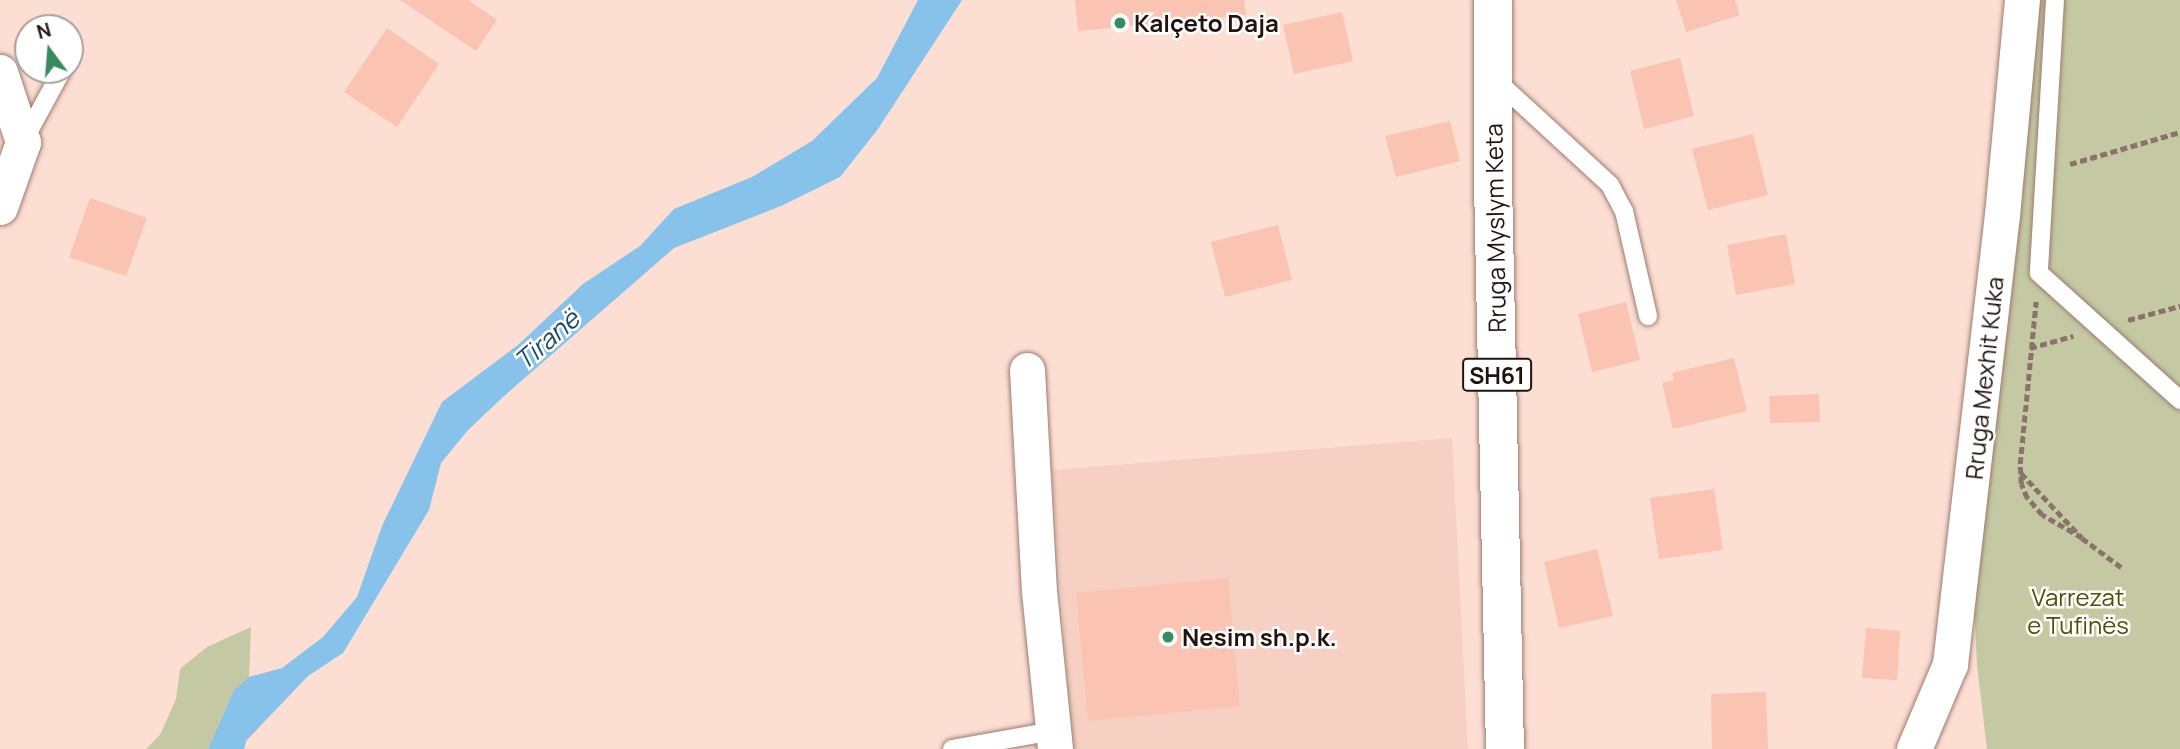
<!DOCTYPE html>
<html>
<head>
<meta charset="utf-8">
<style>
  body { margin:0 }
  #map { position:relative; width:2180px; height:749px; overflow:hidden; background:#fdded3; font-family:Manrope,sans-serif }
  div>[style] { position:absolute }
  .built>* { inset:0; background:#f5d0c3 }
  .green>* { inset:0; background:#c4c9a3 }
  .water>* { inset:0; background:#86c2ea }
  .building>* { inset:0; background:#fac3b2 }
  .path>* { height:4.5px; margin-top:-2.25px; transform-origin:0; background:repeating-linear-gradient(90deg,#89736b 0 7px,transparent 0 10.5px) }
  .roads { filter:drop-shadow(0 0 2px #9e7b6f) drop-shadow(0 0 2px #9e7b6f) }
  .service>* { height:18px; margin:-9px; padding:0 9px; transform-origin:9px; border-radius:9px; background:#fff }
  .minor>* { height:35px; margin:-17.5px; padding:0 17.5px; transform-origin:17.5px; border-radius:17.5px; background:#fff }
  .primary>* { height:38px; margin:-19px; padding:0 19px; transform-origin:19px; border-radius:19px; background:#fff }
  .dots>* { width:19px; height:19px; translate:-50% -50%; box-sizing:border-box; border:4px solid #fff; border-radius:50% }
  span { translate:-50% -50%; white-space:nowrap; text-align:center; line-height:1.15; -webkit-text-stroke:5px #fff; paint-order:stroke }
  .shield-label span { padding:2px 5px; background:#fff; border:2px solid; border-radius:5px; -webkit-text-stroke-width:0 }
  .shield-label { font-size:23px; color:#21140f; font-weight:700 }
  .poi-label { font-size:24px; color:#21140f; font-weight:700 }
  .left { translate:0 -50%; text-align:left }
  .street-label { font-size:24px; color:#21140f }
  .park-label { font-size:24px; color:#4d5104 }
  .water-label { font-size:26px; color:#1d4b67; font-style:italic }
  .north { position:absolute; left:14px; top:14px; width:70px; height:70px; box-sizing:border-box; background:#fff; border:2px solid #a6a19f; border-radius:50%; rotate:344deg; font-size:19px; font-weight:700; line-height:28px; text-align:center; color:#21140f }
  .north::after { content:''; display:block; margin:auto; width:24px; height:32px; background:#368c5f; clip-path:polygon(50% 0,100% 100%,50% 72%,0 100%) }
</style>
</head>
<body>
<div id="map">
  <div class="built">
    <div style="clip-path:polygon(1452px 438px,1468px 749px,1073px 749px,1052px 470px)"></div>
  </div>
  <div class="green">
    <div style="clip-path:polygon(2037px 0,2180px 0,2180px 749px,1987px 749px,1977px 665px,1974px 604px)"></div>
    <div style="clip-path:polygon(251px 627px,249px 677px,234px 690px,208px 749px,146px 749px,160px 735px,176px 699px,180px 669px,207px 647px)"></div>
  </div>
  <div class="water">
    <div style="clip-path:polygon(918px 0,962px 0,878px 129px,840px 177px,781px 206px,674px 248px,504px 396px,468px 430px,441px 463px,429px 510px,343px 653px,308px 676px,246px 741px,244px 749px,208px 749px,234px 690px,249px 677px,282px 668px,323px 637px,357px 597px,382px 526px,442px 402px,518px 345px,583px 284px,640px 246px,674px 209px,752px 177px,812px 141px,877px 78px)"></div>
  </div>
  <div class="building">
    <div style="clip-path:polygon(400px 0,468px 0,497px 20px,476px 51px)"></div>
    <div style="clip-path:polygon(1075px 0,1244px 0,1246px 15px,1078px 31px)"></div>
    <div style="clip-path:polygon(1676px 0,1735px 0,1740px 15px,1686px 32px)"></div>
    <div style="clip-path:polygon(1342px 12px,1353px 61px,1294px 74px,1283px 25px)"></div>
    <div style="clip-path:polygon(387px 28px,439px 64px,397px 127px,344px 92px)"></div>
    <div style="clip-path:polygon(1680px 58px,1694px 116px,1644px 129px,1630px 71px)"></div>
    <div style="clip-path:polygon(1450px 121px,1460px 161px,1396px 177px,1385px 136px)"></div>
    <div style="clip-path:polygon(1753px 134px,1768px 195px,1708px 210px,1692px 149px)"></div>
    <div style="clip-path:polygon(90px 198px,147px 218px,126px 276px,69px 257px)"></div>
    <div style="clip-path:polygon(1278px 225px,1292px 280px,1225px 297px,1211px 242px)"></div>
    <div style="clip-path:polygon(1786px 234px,1795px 284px,1736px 295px,1727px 245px)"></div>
    <div style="clip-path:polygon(1626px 302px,1640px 360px,1592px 372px,1578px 314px)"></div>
    <div style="clip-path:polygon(1734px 358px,1747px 411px,1673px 429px,1662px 383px,1674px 380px,1672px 373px)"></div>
    <div style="clip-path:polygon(1819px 394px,1820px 422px,1770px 423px,1769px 396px)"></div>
    <div style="clip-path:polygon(1714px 489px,1723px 550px,1659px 559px,1650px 498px)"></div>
    <div style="clip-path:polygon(1597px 549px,1613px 616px,1559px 628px,1544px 562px)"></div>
    <div style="clip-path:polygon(1228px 578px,1240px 706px,1088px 721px,1076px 593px)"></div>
    <div style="clip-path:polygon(1866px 628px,1900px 631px,1897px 680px,1862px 678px)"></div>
    <div style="clip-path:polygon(1766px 692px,1768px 749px,1712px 749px,1711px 694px)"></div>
  </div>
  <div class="path">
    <div style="left:2070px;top:164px;width:115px;rotate:-16.2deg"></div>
    <div style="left:2128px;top:320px;width:54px;rotate:-15.1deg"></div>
    <div style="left:2030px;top:348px;width:45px;rotate:-15.6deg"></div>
    <div style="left:2021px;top:473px;width:89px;rotate:46.8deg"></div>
    <div style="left:2082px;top:538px;width:46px;rotate:-150.1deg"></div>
    <div style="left:2042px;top:515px;width:23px;rotate:-131deg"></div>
    <div style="left:2027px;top:498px;width:15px;rotate:-113deg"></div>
    <div style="left:2021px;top:484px;width:20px;rotate:-93deg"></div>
    <div style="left:2020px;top:464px;width:163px;rotate:-84.4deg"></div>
    <div style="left:2082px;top:538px;width:49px;rotate:36.6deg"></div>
  </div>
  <div class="roads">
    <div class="service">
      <div style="left:2055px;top:0;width:273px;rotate:93.4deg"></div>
      <div style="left:2039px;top:273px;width:190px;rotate:42deg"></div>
      <div style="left:1496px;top:80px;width:155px;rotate:42.6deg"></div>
      <div style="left:1610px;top:185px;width:30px;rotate:62deg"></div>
      <div style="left:1624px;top:211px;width:108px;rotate:77.1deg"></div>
      <div style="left:23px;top:142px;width:80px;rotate:-61.5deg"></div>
      <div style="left:952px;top:749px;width:103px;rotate:-10.1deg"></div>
    </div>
    <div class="minor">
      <div style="left:0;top:72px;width:74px;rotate:71.8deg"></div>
      <div style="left:23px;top:142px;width:69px;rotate:109.5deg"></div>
      <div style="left:1027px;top:370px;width:221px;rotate:86.9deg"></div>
      <div style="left:1039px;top:591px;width:159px;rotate:84.2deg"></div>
      <div style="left:1914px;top:749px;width:92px;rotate:-67deg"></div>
      <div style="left:1950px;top:664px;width:452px;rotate:-83.4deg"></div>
      <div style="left:2002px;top:215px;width:216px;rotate:-84.7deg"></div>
    </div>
    <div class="primary">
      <div style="left:1493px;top:0;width:183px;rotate:90deg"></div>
      <div style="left:1493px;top:183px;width:566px;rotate:88.79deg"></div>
    </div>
  </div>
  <div class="dots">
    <div style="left:1120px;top:23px;background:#368c5f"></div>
    <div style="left:1168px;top:637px;background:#368c5f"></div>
  </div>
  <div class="shield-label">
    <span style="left:1497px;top:375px">SH61</span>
  </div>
  <div class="poi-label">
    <span class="left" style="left:1134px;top:23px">Kalçeto Daja</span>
    <span class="left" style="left:1182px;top:637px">Nesim sh.p.k.</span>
  </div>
  <div class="street-label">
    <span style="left:1495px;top:228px;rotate:-91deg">Rruga Myslym Keta</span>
    <span style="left:1984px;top:378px;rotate:-84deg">Rruga Mexhit Kuka</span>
  </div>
  <div class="park-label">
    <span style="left:2078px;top:611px">Varrezat<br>e Tufinës</span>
  </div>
  <div class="water-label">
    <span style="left:547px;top:340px;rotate:-41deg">Tiranë</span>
  </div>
  <div class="north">N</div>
</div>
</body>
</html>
